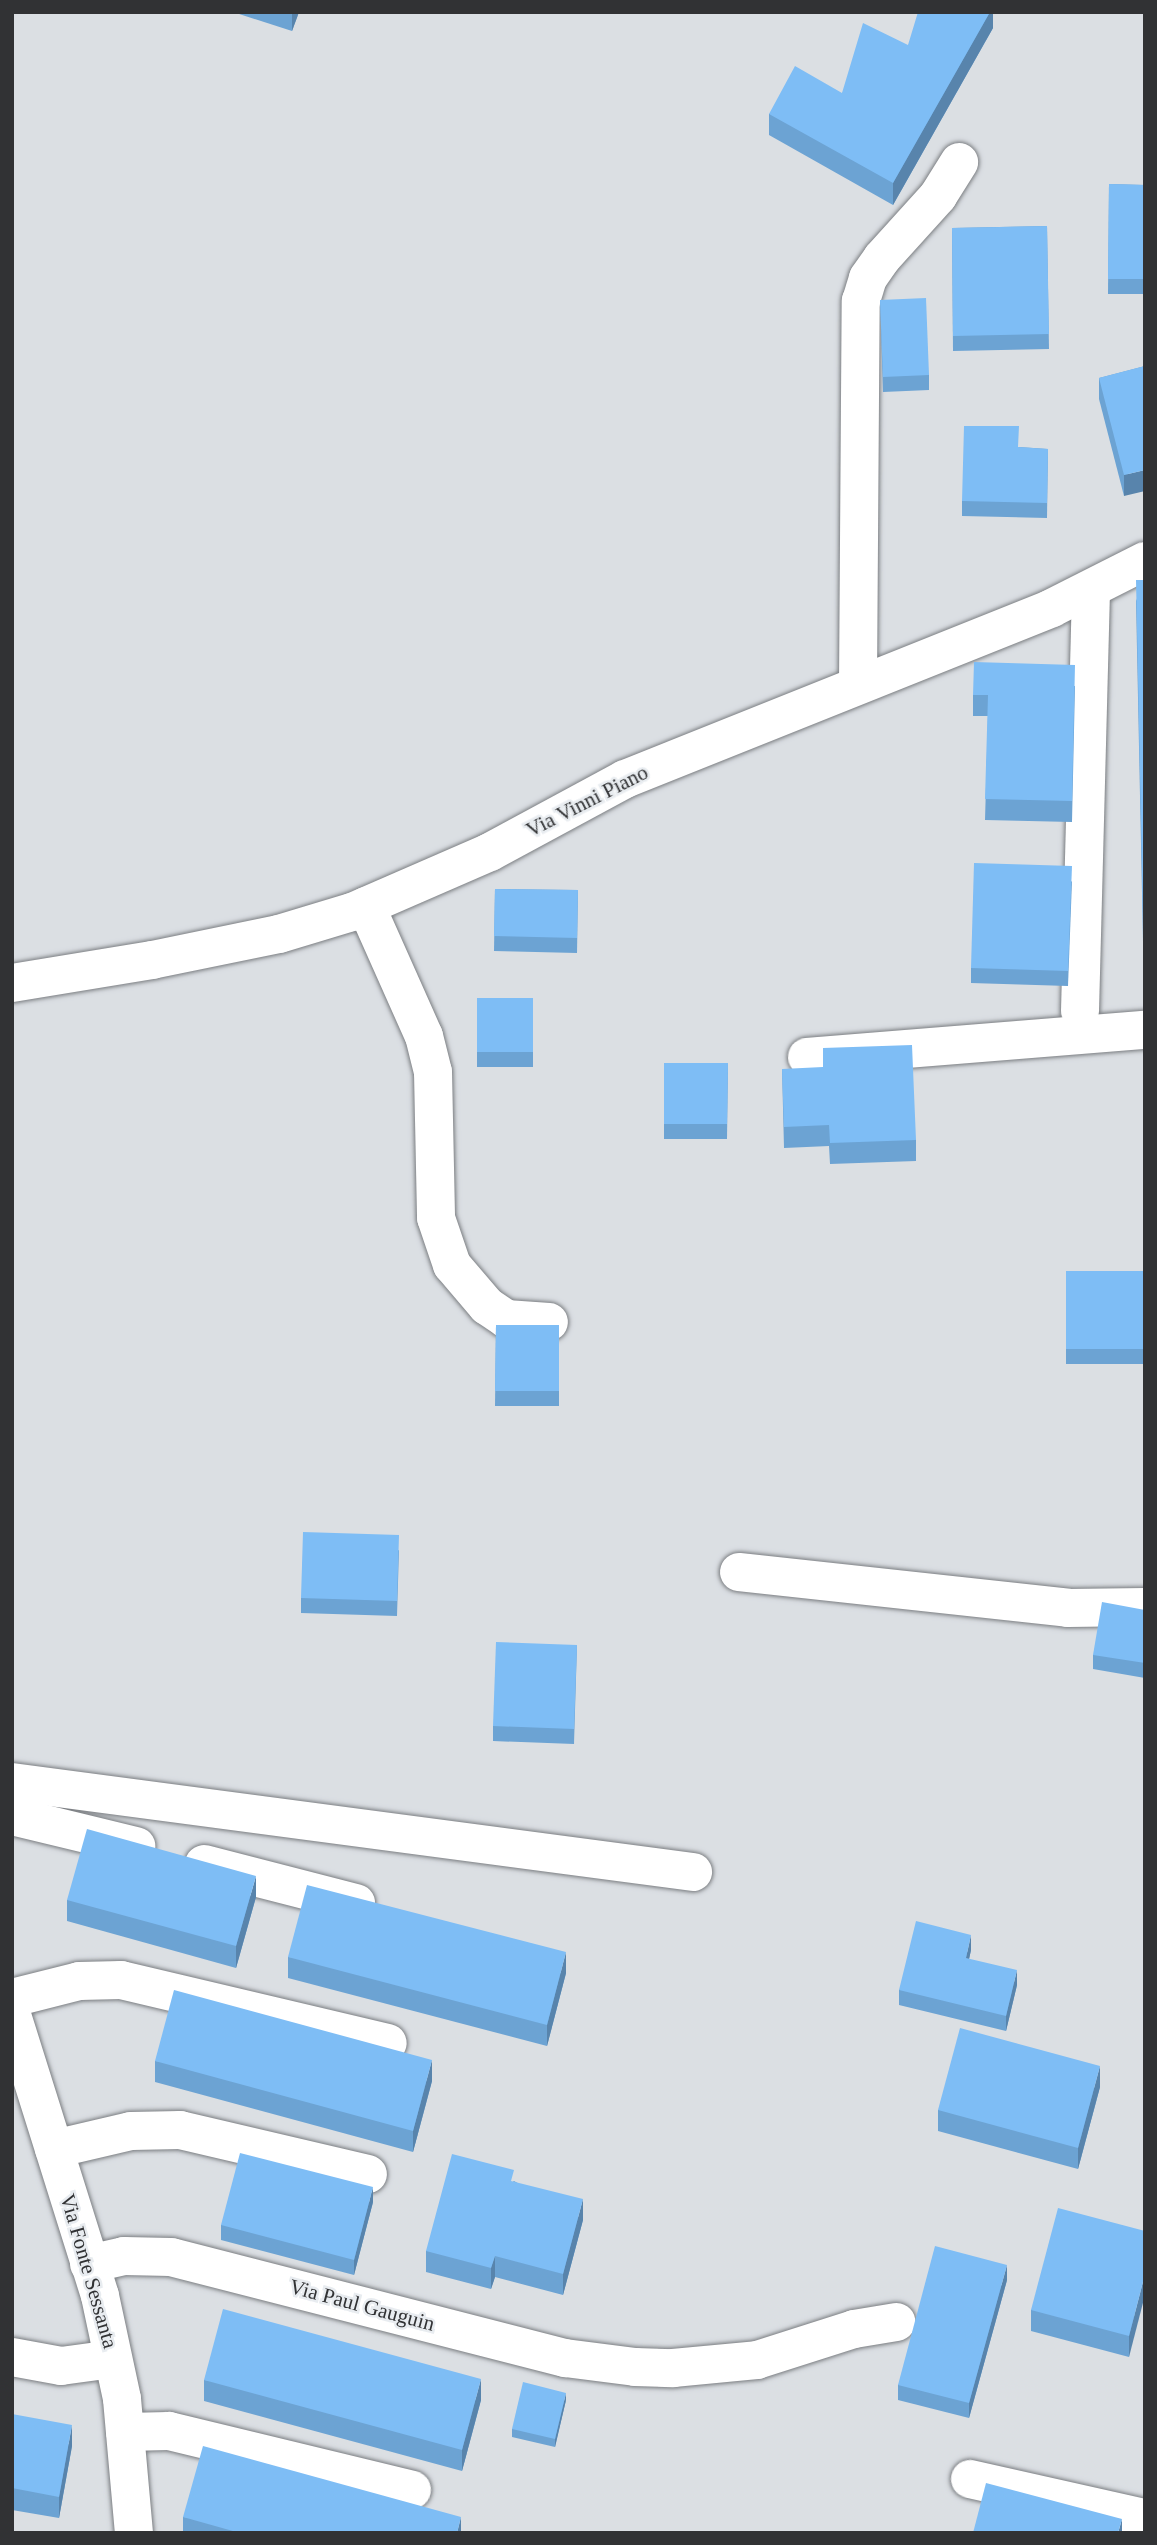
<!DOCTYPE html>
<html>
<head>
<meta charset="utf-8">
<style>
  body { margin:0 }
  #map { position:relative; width:1157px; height:2545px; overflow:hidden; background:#dbdfe3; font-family:"Times New Roman",serif }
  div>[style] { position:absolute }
  .roads { filter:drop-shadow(0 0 2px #7b7e82) drop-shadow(0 0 2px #7b7e82) }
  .minor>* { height:38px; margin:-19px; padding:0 19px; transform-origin:19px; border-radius:19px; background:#fff }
  .wall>* { inset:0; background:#6ca3d3 }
  .shaded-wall>* { inset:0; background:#5884ac }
  .building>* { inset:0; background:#7ebdf5 }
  span { translate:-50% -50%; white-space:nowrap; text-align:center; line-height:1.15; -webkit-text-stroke:5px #e8ecf0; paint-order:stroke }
  .street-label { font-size:21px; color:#313234 }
  .frame { position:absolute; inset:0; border:14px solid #313234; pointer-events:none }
</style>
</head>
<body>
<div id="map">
  <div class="roads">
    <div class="minor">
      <div style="left:858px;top:684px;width:383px;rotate:-89.6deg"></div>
      <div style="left:861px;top:301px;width:24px;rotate:-73deg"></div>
      <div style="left:868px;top:278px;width:24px;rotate:-55deg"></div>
      <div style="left:882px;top:258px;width:84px;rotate:-47.9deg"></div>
      <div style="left:938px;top:196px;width:40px;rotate:-58deg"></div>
      <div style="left:366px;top:906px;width:142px;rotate:66deg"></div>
      <div style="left:424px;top:1036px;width:37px;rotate:76deg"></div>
      <div style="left:433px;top:1072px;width:146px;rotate:88.8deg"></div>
      <div style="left:436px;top:1218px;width:50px;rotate:71.2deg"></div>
      <div style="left:452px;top:1265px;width:54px;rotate:49.5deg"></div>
      <div style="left:487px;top:1306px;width:23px;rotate:34deg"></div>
      <div style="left:506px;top:1319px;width:43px;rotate:4deg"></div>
      <div style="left:12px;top:983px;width:142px;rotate:-9.3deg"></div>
      <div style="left:152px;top:960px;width:130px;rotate:-11.6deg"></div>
      <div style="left:279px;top:934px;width:76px;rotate:-16.8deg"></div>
      <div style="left:352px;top:912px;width:150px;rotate:-23.5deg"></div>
      <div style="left:490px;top:852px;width:153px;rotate:-28.4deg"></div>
      <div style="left:625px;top:779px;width:460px;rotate:-21.8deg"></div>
      <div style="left:1052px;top:608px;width:104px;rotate:-26.8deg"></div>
      <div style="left:1080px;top:1011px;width:421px;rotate:-88.5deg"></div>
      <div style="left:807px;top:1057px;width:339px;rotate:-4.6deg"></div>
      <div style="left:739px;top:1572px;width:331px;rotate:6.2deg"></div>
      <div style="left:1068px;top:1608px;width:77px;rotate:-0.7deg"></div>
      <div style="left:12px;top:1782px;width:687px;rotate:7.53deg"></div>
      <div style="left:12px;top:1816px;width:128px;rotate:13.6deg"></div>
      <div style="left:204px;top:1864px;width:157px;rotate:14.4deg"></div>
      <div style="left:12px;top:1998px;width:69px;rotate:-14.2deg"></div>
      <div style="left:79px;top:1981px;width:42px;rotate:-1.4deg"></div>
      <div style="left:121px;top:1980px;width:274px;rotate:13.3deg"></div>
      <div style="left:12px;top:2015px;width:294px;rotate:72.6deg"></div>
      <div style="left:100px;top:2296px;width:105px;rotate:77.9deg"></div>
      <div style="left:122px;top:2399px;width:135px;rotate:84.9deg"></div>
      <div style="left:54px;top:2149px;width:79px;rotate:-13.2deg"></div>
      <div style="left:131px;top:2131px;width:49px;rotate:-1.2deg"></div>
      <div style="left:180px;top:2130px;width:193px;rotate:13.2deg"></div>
      <div style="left:89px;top:2264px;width:36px;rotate:-13deg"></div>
      <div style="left:124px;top:2256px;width:47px;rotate:1.2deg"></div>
      <div style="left:171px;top:2257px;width:407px;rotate:14.4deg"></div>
      <div style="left:565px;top:2358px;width:71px;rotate:7.3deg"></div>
      <div style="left:635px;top:2367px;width:38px;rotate:2deg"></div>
      <div style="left:673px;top:2368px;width:84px;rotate:-5.4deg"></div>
      <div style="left:757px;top:2360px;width:102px;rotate:-17.7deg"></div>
      <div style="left:854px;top:2329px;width:43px;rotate:-9.5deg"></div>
      <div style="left:12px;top:2357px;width:50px;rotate:10.4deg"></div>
      <div style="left:61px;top:2366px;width:52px;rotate:-7.7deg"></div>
      <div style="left:125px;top:2432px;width:44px;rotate:-1.3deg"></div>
      <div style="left:169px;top:2431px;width:250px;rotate:13.6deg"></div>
      <div style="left:970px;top:2479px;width:179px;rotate:12.6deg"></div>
    </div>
  </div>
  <div class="wall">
    <div style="clip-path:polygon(233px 12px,299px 12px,292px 31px)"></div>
    <div style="clip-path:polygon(993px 12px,993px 28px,893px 205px,769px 135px,769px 114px,842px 93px,908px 45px)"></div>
    <div style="clip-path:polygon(1109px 184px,1145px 185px,1145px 294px,1108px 294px)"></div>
    <div style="clip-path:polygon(1047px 226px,1049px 349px,953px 351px,952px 228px)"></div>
    <div style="clip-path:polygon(880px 300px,929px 375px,929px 390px,883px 392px)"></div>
    <div style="clip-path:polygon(1145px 366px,1124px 496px,1099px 399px,1099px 378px)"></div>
    <div style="clip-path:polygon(1019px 447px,1048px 449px,1047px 518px,962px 516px,962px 501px)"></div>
    <div style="clip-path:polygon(1145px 580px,1145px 990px,1144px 990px,1136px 601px)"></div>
    <div style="clip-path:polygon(1075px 686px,1072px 822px,985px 820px,988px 716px,973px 716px,973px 695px)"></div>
    <div style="clip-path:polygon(1072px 881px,1068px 986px,971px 983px,971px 968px)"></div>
    <div style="clip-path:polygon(495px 889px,578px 890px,577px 953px,494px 951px)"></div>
    <div style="clip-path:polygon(477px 998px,533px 998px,533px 1067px,477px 1067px)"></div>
    <div style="clip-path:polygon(664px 1063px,728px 1063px,727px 1139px,664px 1139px)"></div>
    <div style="clip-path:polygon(782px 1069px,916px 1140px,916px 1161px,830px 1164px,829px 1146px,784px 1148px)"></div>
    <div style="clip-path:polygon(1066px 1271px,1145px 1271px,1145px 1364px,1066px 1364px)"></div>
    <div style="clip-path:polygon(496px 1325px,559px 1325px,559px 1406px,495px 1406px)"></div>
    <div style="clip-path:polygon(399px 1550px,397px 1616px,301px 1613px,301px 1598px)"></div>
    <div style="clip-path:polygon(1145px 1610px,1145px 1678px,1093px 1669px,1093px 1655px)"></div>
    <div style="clip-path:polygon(577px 1645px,574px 1744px,493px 1741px,493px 1726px)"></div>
    <div style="clip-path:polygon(256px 1897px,236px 1968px,67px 1921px,67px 1900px)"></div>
    <div style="clip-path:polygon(971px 1950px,969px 1959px,1017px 1985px,1006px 2031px,899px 2005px,899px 1990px)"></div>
    <div style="clip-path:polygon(288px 1957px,566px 1973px,547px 2046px,288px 1978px)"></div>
    <div style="clip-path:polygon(155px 2061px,432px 2081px,413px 2152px,155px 2082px)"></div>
    <div style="clip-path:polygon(1100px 2087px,1078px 2169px,938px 2131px,938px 2110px)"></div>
    <div style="clip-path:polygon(514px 2181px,583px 2220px,563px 2295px,495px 2277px,491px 2289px,426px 2272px,426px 2251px)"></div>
    <div style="clip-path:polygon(373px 2202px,354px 2275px,221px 2240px,221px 2225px)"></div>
    <div style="clip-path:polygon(1145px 2231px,1129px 2357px,1031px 2331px,1031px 2310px)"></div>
    <div style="clip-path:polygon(1007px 2280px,969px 2418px,898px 2400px,898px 2385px)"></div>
    <div style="clip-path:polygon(204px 2380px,481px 2400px,462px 2471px,204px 2401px)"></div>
    <div style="clip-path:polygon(566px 2400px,555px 2447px,512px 2437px,512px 2429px)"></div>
    <div style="clip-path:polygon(12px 2414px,72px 2446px,59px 2518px,12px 2510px)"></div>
    <div style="clip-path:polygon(183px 2517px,461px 2533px,183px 2533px)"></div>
  </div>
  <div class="shaded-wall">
    <div style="clip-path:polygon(292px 12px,299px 12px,292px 31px)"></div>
    <div style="clip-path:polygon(990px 12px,993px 12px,993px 28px,893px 205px,893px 183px)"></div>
    <div style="clip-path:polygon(1145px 470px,1145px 491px,1124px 496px,1124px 475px)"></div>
    <div style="clip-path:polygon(256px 1876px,256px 1897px,236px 1968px,236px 1946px)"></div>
    <div style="clip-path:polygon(971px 1935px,971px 1950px,966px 1973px,966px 1958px)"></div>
    <div style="clip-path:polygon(566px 1952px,566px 1973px,547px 2046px,547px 2025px)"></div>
    <div style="clip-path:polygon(1017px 1970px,1017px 1985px,1006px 2031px,1006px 2016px)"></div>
    <div style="clip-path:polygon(432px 2060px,432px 2081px,413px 2152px,413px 2131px)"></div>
    <div style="clip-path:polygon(1100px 2066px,1100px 2087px,1078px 2169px,1078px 2148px)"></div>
    <div style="clip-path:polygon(373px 2187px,373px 2202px,354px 2275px,354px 2260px)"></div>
    <div style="clip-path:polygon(583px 2199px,583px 2220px,563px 2295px,563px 2274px)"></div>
    <div style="clip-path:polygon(495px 2256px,495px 2277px,491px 2289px,491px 2268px)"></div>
    <div style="clip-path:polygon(1007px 2265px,1007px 2280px,969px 2418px,969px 2403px)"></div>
    <div style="clip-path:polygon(1145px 2274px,1145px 2295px,1129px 2357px,1129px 2336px)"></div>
    <div style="clip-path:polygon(481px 2379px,481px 2400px,462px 2471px,462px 2450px)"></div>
    <div style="clip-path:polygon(566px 2393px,566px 2400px,555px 2447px,555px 2439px)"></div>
    <div style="clip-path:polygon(72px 2425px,72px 2446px,59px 2518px,59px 2497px)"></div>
    <div style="clip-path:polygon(461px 2517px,461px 2533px,457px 2533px)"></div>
    <div style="clip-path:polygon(1122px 2519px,1122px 2533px,1118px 2533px)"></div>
  </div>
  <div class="building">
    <div style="clip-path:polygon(918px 12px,990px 12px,893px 183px,769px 114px,795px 66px,842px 93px,863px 23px,908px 45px)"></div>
    <div style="clip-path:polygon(1109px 184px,1145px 185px,1145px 279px,1108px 279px)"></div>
    <div style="clip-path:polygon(1047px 226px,1049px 334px,953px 336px,952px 228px)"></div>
    <div style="clip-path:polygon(926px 298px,929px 375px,883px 377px,880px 300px)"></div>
    <div style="clip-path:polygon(1145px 366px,1145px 470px,1124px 475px,1099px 378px)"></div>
    <div style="clip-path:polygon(964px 426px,1019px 426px,1018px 447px,1048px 449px,1047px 503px,962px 501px)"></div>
    <div style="clip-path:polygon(1136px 580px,1145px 580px,1145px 969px,1144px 969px)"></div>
    <div style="clip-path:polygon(974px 662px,1075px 665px,1072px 801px,985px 799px,988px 695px,973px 695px)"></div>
    <div style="clip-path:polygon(974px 863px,1072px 866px,1068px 971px,971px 968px)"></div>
    <div style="clip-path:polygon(495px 889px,578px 890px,577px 938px,494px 936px)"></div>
    <div style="clip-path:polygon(477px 998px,533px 998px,533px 1052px,477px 1052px)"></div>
    <div style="clip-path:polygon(912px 1045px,916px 1140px,830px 1143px,829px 1125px,784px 1127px,782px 1069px,823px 1067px,823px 1048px)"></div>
    <div style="clip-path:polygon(664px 1063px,728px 1063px,727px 1124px,664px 1124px)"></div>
    <div style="clip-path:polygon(1066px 1271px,1145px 1271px,1145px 1349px,1066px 1349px)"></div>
    <div style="clip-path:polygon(496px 1325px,559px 1325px,559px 1391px,495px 1391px)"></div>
    <div style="clip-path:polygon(303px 1532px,399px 1535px,397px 1601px,301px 1598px)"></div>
    <div style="clip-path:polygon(1102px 1602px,1145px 1610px,1145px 1663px,1093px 1655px)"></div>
    <div style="clip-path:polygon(496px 1642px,577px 1645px,574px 1729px,493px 1726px)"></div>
    <div style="clip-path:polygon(87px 1829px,256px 1876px,236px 1946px,67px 1900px)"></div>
    <div style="clip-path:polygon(307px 1885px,566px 1952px,547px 2025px,288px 1957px)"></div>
    <div style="clip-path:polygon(916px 1921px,971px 1935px,966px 1958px,1017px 1970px,1006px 2016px,899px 1990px)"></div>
    <div style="clip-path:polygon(174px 1990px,432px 2060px,413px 2131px,155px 2061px)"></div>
    <div style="clip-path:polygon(960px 2028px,1100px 2066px,1078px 2148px,938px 2110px)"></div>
    <div style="clip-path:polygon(240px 2153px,373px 2187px,354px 2260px,221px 2225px)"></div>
    <div style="clip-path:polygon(452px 2154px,514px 2170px,511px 2181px,583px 2199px,563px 2274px,495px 2256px,491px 2268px,426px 2251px)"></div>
    <div style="clip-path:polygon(1058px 2208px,1145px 2231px,1145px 2274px,1129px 2336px,1031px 2310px)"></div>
    <div style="clip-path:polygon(935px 2246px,1007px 2265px,969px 2403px,898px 2385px)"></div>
    <div style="clip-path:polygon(223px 2309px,481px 2379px,462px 2450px,204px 2380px)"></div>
    <div style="clip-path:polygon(523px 2382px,566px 2393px,555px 2439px,512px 2429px)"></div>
    <div style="clip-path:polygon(12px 2414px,72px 2425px,59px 2497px,12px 2488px)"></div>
    <div style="clip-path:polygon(203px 2446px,461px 2517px,457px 2533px,240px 2533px,183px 2517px)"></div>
    <div style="clip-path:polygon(986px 2483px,1122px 2519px,1118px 2533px,973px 2533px)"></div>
  </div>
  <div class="street-label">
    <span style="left:587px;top:801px;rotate:-27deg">Via Vinni Piano</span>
    <span style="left:89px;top:2271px;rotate:74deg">Via Fonte Sessanta</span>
    <span style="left:362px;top:2305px;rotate:15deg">Via Paul Gauguin</span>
  </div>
  <div class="frame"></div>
</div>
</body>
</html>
